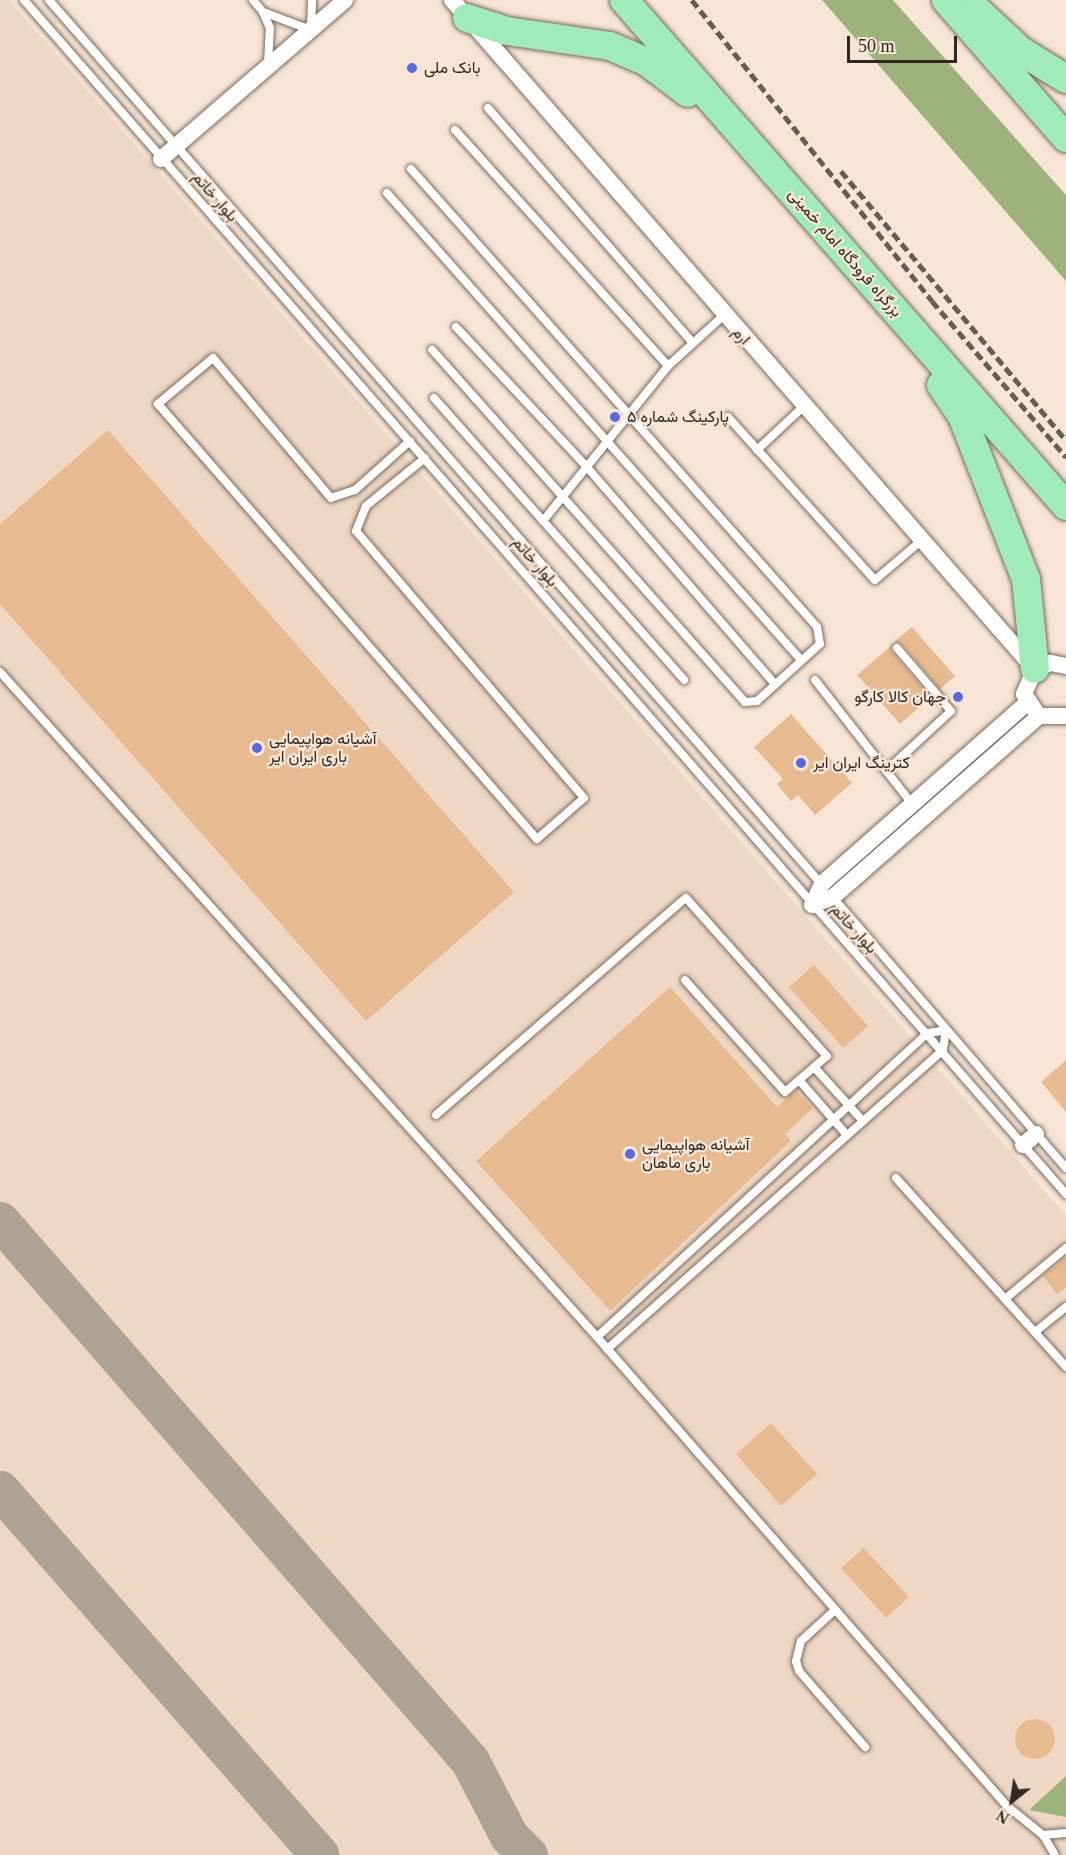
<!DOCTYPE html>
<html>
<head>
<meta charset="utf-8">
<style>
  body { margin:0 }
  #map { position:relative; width:1066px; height:1855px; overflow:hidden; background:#f7e6d6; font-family:"Times New Roman",Vazirmatn,serif }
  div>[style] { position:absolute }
  .built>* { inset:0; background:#efd8c3 }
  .forest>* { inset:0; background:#9eb37c }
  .taxiway>* { height:39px; margin:-19.5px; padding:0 19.5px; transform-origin:19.5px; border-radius:19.5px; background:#aea295 }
  .building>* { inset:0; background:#e8ba8f }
  .round { border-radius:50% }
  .roads { filter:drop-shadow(0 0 2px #7a6b5e) drop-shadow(0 0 2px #7a6b5e) }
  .service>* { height:8px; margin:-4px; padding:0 4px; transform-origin:4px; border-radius:4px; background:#fff }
  .minor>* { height:16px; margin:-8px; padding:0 8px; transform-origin:8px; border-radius:8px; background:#fff }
  .trunk>* { height:28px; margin:-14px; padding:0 14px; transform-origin:14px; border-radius:14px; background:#a0ecb8 }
  .rail>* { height:4.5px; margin-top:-2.25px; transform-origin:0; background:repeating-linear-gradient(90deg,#665d54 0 9px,transparent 0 13.5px) }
  .dots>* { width:16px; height:16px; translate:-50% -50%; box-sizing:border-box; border:3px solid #f7e6d6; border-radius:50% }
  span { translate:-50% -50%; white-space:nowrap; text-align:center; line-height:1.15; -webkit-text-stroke:4.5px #f7e6d6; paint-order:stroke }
  .poi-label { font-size:16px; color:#2e2822 }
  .left { translate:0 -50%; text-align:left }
  .right { translate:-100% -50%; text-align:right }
  .street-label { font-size:16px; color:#2e2822 }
  .north { position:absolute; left:982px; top:1771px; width:60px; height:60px; -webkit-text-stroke:4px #f7e6d6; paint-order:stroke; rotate:210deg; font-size:16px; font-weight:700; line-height:24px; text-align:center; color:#2e2822 }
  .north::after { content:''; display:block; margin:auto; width:21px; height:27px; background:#2e2822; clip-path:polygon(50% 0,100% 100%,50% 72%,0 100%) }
  .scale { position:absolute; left:847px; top:36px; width:110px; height:27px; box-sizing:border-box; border:3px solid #2e2822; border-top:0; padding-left:8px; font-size:18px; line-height:21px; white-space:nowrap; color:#2e2822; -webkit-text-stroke:4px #f7e6d6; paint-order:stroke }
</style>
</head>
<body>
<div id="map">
  <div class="built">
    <div style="clip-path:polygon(0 0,9px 0,1066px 1216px,1066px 1855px,0 1855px)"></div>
  </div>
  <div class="forest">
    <div style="clip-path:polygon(822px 0,893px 0,1066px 195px,1066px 281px)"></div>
    <div style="clip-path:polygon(1066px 1776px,1066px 1817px,1029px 1810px)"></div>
  </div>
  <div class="taxiway">
    <div style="left:0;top:1221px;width:716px;rotate:48.96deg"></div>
    <div style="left:470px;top:1761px;width:85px;rotate:62.5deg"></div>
    <div style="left:509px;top:1836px;width:27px;rotate:45deg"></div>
    <div style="left:0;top:1490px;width:485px;rotate:48.8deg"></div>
  </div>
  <div class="building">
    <div style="clip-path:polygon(108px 430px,514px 892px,366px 1021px,0 604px,0 524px)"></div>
    <div style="clip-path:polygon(912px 627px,955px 676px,940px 689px,902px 644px,894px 642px)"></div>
    <div style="clip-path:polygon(892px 645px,892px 652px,931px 697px,900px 724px,857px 675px)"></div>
    <div style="clip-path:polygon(791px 714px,852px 783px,815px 815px,798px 795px,791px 801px,777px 784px,783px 779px,754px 747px)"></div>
    <div style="clip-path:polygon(814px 965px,868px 1026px,843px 1048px,789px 987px)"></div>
    <div style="clip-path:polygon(670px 987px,777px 1107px,796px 1091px,813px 1108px,785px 1134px,791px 1141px,610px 1311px,476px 1161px)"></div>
    <div style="clip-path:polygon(1066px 1060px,1066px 1112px,1041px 1082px)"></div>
    <div style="clip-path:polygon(1066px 1257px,1066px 1287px,1057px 1294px,1043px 1276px)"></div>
    <div style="clip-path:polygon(771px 1423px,817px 1474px,781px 1506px,736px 1454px)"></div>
    <div style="clip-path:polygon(864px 1548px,909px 1597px,886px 1618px,841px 1568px)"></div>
    <div class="round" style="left:1015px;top:1719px;width:40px;height:40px"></div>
  </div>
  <div class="roads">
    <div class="service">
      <div style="left:24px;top:0;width:1585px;rotate:48.89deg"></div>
      <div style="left:49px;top:0;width:1176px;rotate:48.86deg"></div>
      <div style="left:253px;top:0;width:16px;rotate:50deg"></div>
      <div style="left:268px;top:64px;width:36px;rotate:-87deg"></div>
      <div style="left:270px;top:28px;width:17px;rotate:-114deg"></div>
      <div style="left:263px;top:12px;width:51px;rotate:20.6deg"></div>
      <div style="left:311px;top:30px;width:30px;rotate:-88deg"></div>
      <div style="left:488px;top:108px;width:309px;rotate:48.9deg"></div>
      <div style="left:455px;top:130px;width:318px;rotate:47.9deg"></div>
      <div style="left:411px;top:169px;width:612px;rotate:48.44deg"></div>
      <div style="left:817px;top:627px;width:17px;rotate:80deg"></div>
      <div style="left:820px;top:644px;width:85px;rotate:137.9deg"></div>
      <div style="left:757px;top:701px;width:12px;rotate:175deg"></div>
      <div style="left:745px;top:702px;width:471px;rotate:-131.6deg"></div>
      <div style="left:387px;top:193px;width:624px;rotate:48.44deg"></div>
      <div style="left:456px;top:327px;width:190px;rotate:46.9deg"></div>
      <div style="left:586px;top:466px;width:289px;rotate:49.1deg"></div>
      <div style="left:434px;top:398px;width:377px;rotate:48.4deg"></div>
      <div style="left:728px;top:417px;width:219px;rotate:48deg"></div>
      <div style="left:875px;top:580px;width:62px;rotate:-40.4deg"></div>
      <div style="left:410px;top:441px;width:74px;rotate:138.3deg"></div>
      <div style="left:355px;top:490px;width:25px;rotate:162deg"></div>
      <div style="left:331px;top:498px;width:183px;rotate:-130.1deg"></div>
      <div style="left:213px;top:358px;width:72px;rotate:140.1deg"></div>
      <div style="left:158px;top:404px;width:577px;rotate:48.94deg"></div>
      <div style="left:537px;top:839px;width:62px;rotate:-41.1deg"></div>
      <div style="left:584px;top:798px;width:351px;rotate:-130.5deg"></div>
      <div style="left:356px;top:531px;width:27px;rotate:-68deg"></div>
      <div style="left:366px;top:506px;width:76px;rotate:-39.1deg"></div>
      <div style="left:757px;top:450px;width:64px;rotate:-43.1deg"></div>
      <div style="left:543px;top:521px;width:199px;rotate:-51.1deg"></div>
      <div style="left:668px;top:366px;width:74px;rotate:-42.3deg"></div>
      <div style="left:0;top:672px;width:894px;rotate:48.08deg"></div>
      <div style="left:597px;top:1337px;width:623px;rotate:48.84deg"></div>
      <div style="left:1007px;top:1806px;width:46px;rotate:38.9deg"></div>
      <div style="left:1043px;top:1835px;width:23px;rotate:-5deg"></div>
      <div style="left:815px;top:680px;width:159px;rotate:51.9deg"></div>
      <div style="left:886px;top:771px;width:88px;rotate:-42.7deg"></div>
      <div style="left:951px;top:711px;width:83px;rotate:-130.6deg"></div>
      <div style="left:831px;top:895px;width:360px;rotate:49.3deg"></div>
      <div style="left:814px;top:1067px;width:73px;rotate:47.8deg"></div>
      <div style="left:799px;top:1080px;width:73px;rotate:48.9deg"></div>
      <div style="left:436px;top:1115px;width:331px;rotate:-41deg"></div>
      <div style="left:686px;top:898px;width:212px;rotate:48.3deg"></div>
      <div style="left:827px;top:1056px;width:55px;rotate:139.4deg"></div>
      <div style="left:785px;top:1092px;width:150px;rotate:-131.8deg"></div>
      <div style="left:896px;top:1178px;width:254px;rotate:48deg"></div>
      <div style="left:1005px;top:1299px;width:80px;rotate:-39.9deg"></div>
      <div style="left:1035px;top:1332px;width:40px;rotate:-39deg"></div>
      <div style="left:597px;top:1337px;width:449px;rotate:-42.6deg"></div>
      <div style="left:928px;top:1033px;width:18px;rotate:-9deg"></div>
      <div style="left:946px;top:1030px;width:20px;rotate:99deg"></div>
      <div style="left:943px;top:1050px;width:450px;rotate:138.3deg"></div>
      <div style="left:835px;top:1610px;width:46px;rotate:137.6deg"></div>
      <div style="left:801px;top:1641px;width:21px;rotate:104deg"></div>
      <div style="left:796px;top:1661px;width:10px;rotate:73deg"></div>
      <div style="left:799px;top:1671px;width:101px;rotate:49deg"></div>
      <div style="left:1043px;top:1835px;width:23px;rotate:59deg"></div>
    </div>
    <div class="minor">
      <div style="left:452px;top:0;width:883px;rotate:48.95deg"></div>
      <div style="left:161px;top:159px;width:243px;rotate:-40.8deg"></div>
      <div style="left:1066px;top:666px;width:16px;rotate:-169deg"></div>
      <div style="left:1050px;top:663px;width:16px;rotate:158deg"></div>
      <div style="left:1035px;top:669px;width:27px;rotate:114deg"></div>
      <div style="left:1024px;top:694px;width:27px;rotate:56deg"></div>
      <div style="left:1039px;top:716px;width:27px"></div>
      <div style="left:1027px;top:703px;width:273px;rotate:138.6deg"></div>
      <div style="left:822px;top:884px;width:23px;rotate:115deg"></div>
      <div style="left:812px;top:905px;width:22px;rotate:-21deg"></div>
      <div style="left:833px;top:897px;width:274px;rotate:-41.3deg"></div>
      <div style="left:1023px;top:1145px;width:17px;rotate:-40deg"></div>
    </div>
    <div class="trunk">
      <div style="left:624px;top:0;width:672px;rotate:48.86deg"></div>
      <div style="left:946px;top:0;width:183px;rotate:49deg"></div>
      <div style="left:976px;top:9px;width:62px;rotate:43deg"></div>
      <div style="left:1021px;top:51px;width:53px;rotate:31.9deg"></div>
      <div style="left:467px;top:18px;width:42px;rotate:18deg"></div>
      <div style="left:507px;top:31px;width:104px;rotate:8.3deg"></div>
      <div style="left:610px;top:46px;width:40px;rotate:23.4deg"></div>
      <div style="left:647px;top:62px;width:51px;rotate:37.1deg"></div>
      <div style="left:941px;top:385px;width:37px;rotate:56deg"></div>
      <div style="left:962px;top:416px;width:175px;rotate:68.6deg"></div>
      <div style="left:1026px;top:579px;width:90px;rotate:84.3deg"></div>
    </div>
  </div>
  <div class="rail">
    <div style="left:692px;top:0;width:385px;rotate:51.4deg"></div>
    <div style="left:932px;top:301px;width:206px;rotate:49.3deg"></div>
    <div style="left:841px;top:171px;width:351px;rotate:50.1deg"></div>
  </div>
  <div class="dots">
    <div style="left:412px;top:68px;background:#596ae1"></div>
    <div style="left:615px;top:417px;background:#596ae1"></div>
    <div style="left:958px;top:697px;background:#596ae1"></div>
    <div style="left:257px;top:748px;background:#596ae1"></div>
    <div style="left:801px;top:763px;background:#596ae1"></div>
    <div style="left:630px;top:1154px;background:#596ae1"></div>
  </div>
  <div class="poi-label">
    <span class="left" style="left:424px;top:68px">بانک ملی</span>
    <span class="left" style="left:627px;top:417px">پارکینگ شماره ۵</span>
    <span class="right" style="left:946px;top:697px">جهان کالا کارگو</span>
    <span class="left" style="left:269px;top:748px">آشیانه هواپیمایی<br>باری ایران ایر</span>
    <span class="left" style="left:813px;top:763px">کترینگ ایران ایر</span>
    <span class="left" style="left:642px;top:1154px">آشیانه هواپیمایی<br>باری ماهان</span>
  </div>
  <div class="street-label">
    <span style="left:215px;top:197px;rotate:49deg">بلوار خاتم</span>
    <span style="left:845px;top:253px;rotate:49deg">بزرگراه فرودگاه امام خمینی</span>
    <span style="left:741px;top:336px;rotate:48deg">ارم</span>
    <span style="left:535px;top:562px;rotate:49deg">بلوار خاتم</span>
    <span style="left:854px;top:929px;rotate:48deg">بلوار خاتم</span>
  </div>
  <div class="north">N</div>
  <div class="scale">50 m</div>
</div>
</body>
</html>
